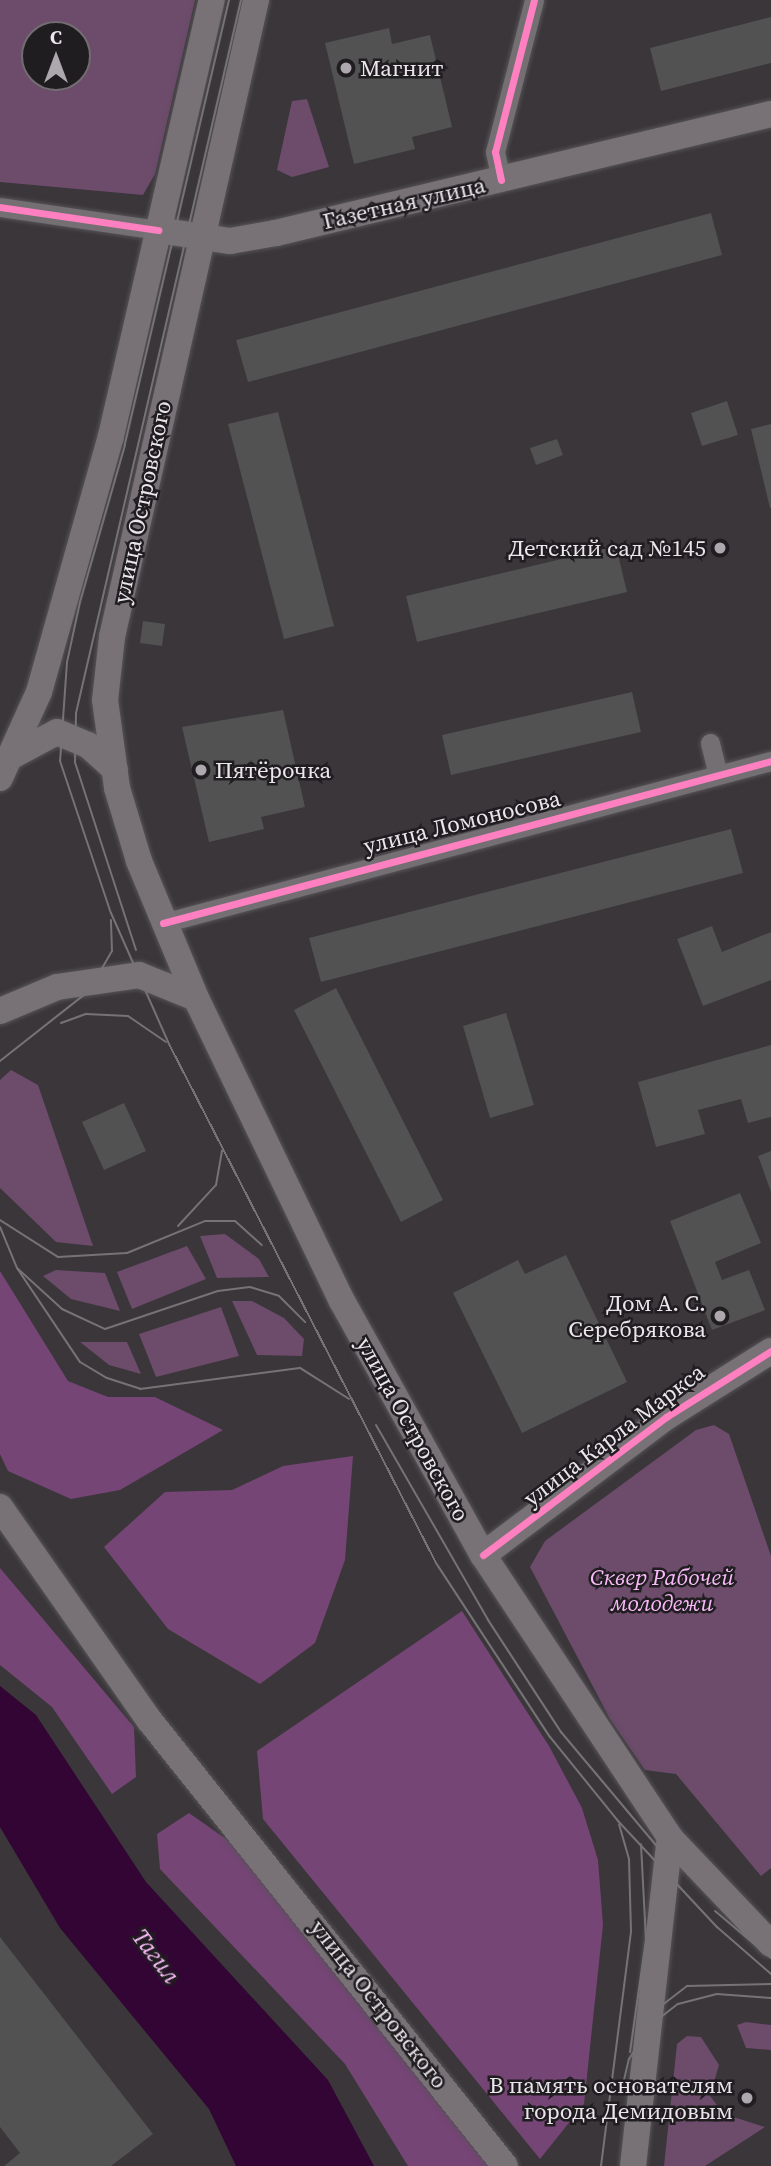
<!DOCTYPE html>
<html>
<head>
<meta charset="utf-8">
<style>
  body { margin:0 }
  #map { position:relative; width:771px; height:2166px; overflow:hidden; background:#3a363a; font-family:"Source Serif 4",serif }
  div>[style] { position:absolute }
  .green>* { inset:0; background:#6c4b6b }
  .forest>* { inset:0; background:#754575 }
  .water>* { inset:0; background:#320534 }
  .building>* { inset:0; background:#525252 }
  .roads { filter:drop-shadow(0 0 2px #565356) drop-shadow(0 0 2px #565356) }
  .street>* { height:19px; margin:-9.5px; padding:0 9.5px; transform-origin:9.5px; border-radius:9.5px; background:#736f72 }
  .secondary>* { height:26px; margin:-13px; padding:0 13px; transform-origin:13px; border-radius:13px; background:#787277 }
  .tram>* { height:2px; margin:-1px; padding:0 1px; transform-origin:1px; border-radius:1px; background:#767376 }
  .cycleway>* { height:7px; margin:-3.5px; padding:0 3.5px; transform-origin:3.5px; border-radius:3.5px; background:#ff80c0 }
  .dots>* { width:19px; height:19px; translate:-50% -50%; box-sizing:border-box; border:4px solid #201d20; border-radius:50% }
  span { translate:-50% -50%; white-space:nowrap; text-align:center; line-height:1.15; -webkit-text-stroke:5px #201d20; paint-order:stroke }
  .poi-label { font-size:23px; color:#ebe6eb }
  .left { translate:0 -50%; text-align:left }
  .right { translate:-100% -50%; text-align:right }
  .street-label { font-size:23px; color:#ebe6eb }
  .park-label { font-size:23px; color:#fab9f9; font-style:italic }
  .water-label { font-size:24px; color:#febdfd; font-style:italic }
  .north { position:absolute; left:21px; top:21px; width:70px; height:70px; box-sizing:border-box; background:#201d20; border:2px solid #716d71; border-radius:50%; rotate:0deg; font-size:19px; font-weight:700; line-height:28px; text-align:center; color:#ebe6eb }
  .north::after { content:''; display:block; margin:auto; width:24px; height:32px; background:#ada8ad; clip-path:polygon(50% 0,100% 100%,50% 72%,0 100%) }
</style>
</head>
<body>
<div id="map">
  <div class="green">
    <div style="clip-path:polygon(evenodd,0 0,195px 0,155px 174px,143px 195px,0 182px,0 0,35px 35px,77px 35px,77px 77px,35px 77px,35px 35px)"></div>
    <div style="clip-path:polygon(307px 99px,329px 167px,292px 177px,277px 170px,292px 101px)"></div>
    <div style="clip-path:polygon(11px 1070px,38px 1085px,93px 1246px,56px 1242px,0 1188px,0 1080px)"></div>
    <div style="clip-path:polygon(225px 1234px,259px 1259px,269px 1277px,217px 1278px,200px 1236px)"></div>
    <div style="clip-path:polygon(187px 1246px,206px 1279px,132px 1309px,117px 1272px)"></div>
    <div style="clip-path:polygon(56px 1270px,105px 1273px,120px 1311px,71px 1299px,43px 1276px)"></div>
    <div style="clip-path:polygon(232px 1301px,252px 1301px,284px 1318px,304px 1339px,302px 1356px,257px 1355px)"></div>
    <div style="clip-path:polygon(221px 1307px,239px 1356px,156px 1377px,139px 1334px)"></div>
    <div style="clip-path:polygon(80px 1342px,127px 1342px,141px 1374px,109px 1365px)"></div>
    <div style="clip-path:polygon(714px 1425px,729px 1434px,771px 1556px,771px 1868px,761px 1876px,676px 1774px,645px 1770px,610px 1719px,530px 1567px,545px 1541px,696px 1430px)"></div>
    <div style="clip-path:polygon(746px 2022px,771px 2025px,771px 2050px,746px 2048px,737px 2025px)"></div>
    <div style="clip-path:polygon(687px 2036px,701px 2037px,719px 2065px,710px 2096px,724px 2114px,765px 2127px,705px 2166px,664px 2166px,677px 2044px)"></div>
  </div>
  <div class="forest">
    <div style="clip-path:polygon(0 1271px,68px 1381px,108px 1397px,155px 1397px,223px 1430px,120px 1490px,71px 1499px,8px 1471px,0 1454px)"></div>
    <div style="clip-path:polygon(353px 1456px,345px 1560px,315px 1643px,260px 1684px,168px 1629px,104px 1547px,165px 1492px,232px 1490px,283px 1466px)"></div>
    <div style="clip-path:polygon(0 1568px,134px 1727px,136px 1777px,112px 1794px,52px 1707px,0 1665px)"></div>
    <div style="clip-path:polygon(462px 1611px,549px 1746px,582px 1808px,598px 1860px,603px 1925px,584px 2104px,540px 2159px,263px 1819px,257px 1751px)"></div>
    <div style="clip-path:polygon(189px 1813px,236px 1846px,491px 2166px,408px 2166px,345px 2064px,160px 1869px,157px 1834px)"></div>
  </div>
  <div class="water">
    <div style="clip-path:polygon(0 1686px,36px 1715px,146px 1882px,328px 2080px,374px 2166px,236px 2166px,209px 2109px,60px 1928px,0 1827px)"></div>
  </div>
  <div class="building">
    <div style="clip-path:polygon(771px 17px,771px 63px,661px 91px,650px 48px)"></div>
    <div style="clip-path:polygon(389px 28px,392px 44px,430px 35px,452px 127px,412px 137px,415px 149px,354px 164px,325px 43px)"></div>
    <div style="clip-path:polygon(711px 213px,722px 255px,248px 382px,236px 340px)"></div>
    <div style="clip-path:polygon(727px 401px,738px 435px,702px 446px,691px 413px)"></div>
    <div style="clip-path:polygon(278px 412px,334px 626px,284px 639px,228px 424px)"></div>
    <div style="clip-path:polygon(771px 424px,771px 508px,770px 508px,751px 429px)"></div>
    <div style="clip-path:polygon(557px 439px,563px 455px,536px 465px,530px 448px)"></div>
    <div style="clip-path:polygon(616px 546px,627px 592px,417px 642px,406px 596px)"></div>
    <div style="clip-path:polygon(143px 621px,165px 624px,162px 646px,140px 643px)"></div>
    <div style="clip-path:polygon(632px 692px,641px 732px,451px 775px,442px 735px)"></div>
    <div style="clip-path:polygon(283px 710px,305px 807px,261px 817px,264px 829px,209px 842px,182px 727px)"></div>
    <div style="clip-path:polygon(731px 829px,743px 873px,321px 982px,309px 938px)"></div>
    <div style="clip-path:polygon(712px 926px,722px 952px,771px 932px,771px 980px,703px 1006px,677px 939px)"></div>
    <div style="clip-path:polygon(336px 988px,443px 1200px,401px 1222px,294px 1010px)"></div>
    <div style="clip-path:polygon(506px 1013px,534px 1105px,490px 1118px,463px 1026px)"></div>
    <div style="clip-path:polygon(771px 1045px,771px 1117px,748px 1123px,741px 1099px,698px 1110px,705px 1134px,656px 1147px,638px 1082px)"></div>
    <div style="clip-path:polygon(124px 1103px,146px 1151px,104px 1170px,82px 1122px)"></div>
    <div style="clip-path:polygon(771px 1151px,771px 1192px,758px 1156px)"></div>
    <div style="clip-path:polygon(740px 1193px,761px 1243px,715px 1262px,722px 1280px,749px 1270px,765px 1310px,712px 1330px,670px 1221px)"></div>
    <div style="clip-path:polygon(566px 1255px,627px 1382px,522px 1433px,453px 1293px,518px 1260px,525px 1274px)"></div>
    <div style="clip-path:polygon(0 1937px,153px 2134px,111px 2166px,4px 2166px,20px 2153px,0 2127px)"></div>
  </div>
  <div class="roads">
    <div class="street">
      <div style="left:501px;top:180px;width:29px;rotate:-102deg"></div>
      <div style="left:495px;top:152px;width:157px;rotate:-75.6deg"></div>
      <div style="left:0;top:207px;width:160px;rotate:8.3deg"></div>
      <div style="left:710px;top:743px;width:32px;rotate:76deg"></div>
      <div style="left:163px;top:923px;width:629px;rotate:-14.92deg"></div>
    </div>
    <div class="secondary">
      <div style="left:256px;top:0;width:653px;rotate:102.74deg"></div>
      <div style="left:112px;top:637px;width:63px;rotate:96.3deg"></div>
      <div style="left:105px;top:700px;width:89px;rotate:82.2deg"></div>
      <div style="left:117px;top:788px;width:76px;rotate:73.2deg"></div>
      <div style="left:139px;top:861px;width:148px;rotate:67.4deg"></div>
      <div style="left:196px;top:998px;width:336px;rotate:64.3deg"></div>
      <div style="left:342px;top:1301px;width:291px;rotate:61deg"></div>
      <div style="left:483px;top:1555px;width:339px;rotate:56.5deg"></div>
      <div style="left:670px;top:1838px;width:146px;rotate:46.4deg"></div>
      <div style="left:158px;top:230px;width:73px;rotate:8.7deg"></div>
      <div style="left:230px;top:241px;width:47px;rotate:-9.9deg"></div>
      <div style="left:276px;top:233px;width:509px;rotate:-13.52deg"></div>
      <div style="left:10px;top:757px;width:53px;rotate:-28deg"></div>
      <div style="left:57px;top:732px;width:34px;rotate:23deg"></div>
      <div style="left:88px;top:745px;width:36px;rotate:42deg"></div>
      <div style="left:0;top:778px;width:94px;rotate:-65.6deg"></div>
      <div style="left:39px;top:692px;width:266px;rotate:-74.3deg"></div>
      <div style="left:111px;top:436px;width:448px;rotate:-77deg"></div>
      <div style="left:0;top:1011px;width:62px;rotate:-22.8deg"></div>
      <div style="left:57px;top:987px;width:83px;rotate:-8.3deg"></div>
      <div style="left:139px;top:975px;width:61px;rotate:22deg"></div>
      <div style="left:0;top:1507px;width:261px;rotate:55deg"></div>
      <div style="left:150px;top:1721px;width:569px;rotate:51.42deg"></div>
      <div style="left:483px;top:1555px;width:229px;rotate:-37deg"></div>
      <div style="left:666px;top:1417px;width:124px;rotate:-32.2deg"></div>
      <div style="left:633px;top:2166px;width:330px;rotate:-83.6deg"></div>
    </div>
  </div>
  <div class="tram">
    <div style="left:229px;top:0;width:457px;rotate:103.2deg"></div>
    <div style="left:125px;top:445px;width:163px;rotate:106deg"></div>
    <div style="left:80px;top:602px;width:61px;rotate:102.2deg"></div>
    <div style="left:67px;top:662px;width:99px;rotate:94deg"></div>
    <div style="left:60px;top:761px;width:160px;rotate:71.5deg"></div>
    <div style="left:111px;top:913px;width:145px;rotate:66.1deg"></div>
    <div style="left:170px;top:1046px;width:581px;rotate:62.77deg"></div>
    <div style="left:436px;top:1563px;width:208px;rotate:56.8deg"></div>
    <div style="left:550px;top:1737px;width:108px;rotate:51deg"></div>
    <div style="left:618px;top:1821px;width:145px;rotate:47deg"></div>
    <div style="left:717px;top:1927px;width:72px;rotate:41deg"></div>
    <div style="left:136px;top:950px;width:198px;rotate:-108deg"></div>
    <div style="left:75px;top:762px;width:49px;rotate:-88.8deg"></div>
    <div style="left:76px;top:713px;width:732px;rotate:-76.97deg"></div>
    <div style="left:61px;top:1023px;width:27px;rotate:-20deg"></div>
    <div style="left:86px;top:1014px;width:42px;rotate:2.7deg"></div>
    <div style="left:128px;top:1016px;width:46px;rotate:34.4deg"></div>
    <div style="left:0;top:1061px;width:113px;rotate:-38.2deg"></div>
    <div style="left:89px;top:991px;width:46px;rotate:-60.1deg"></div>
    <div style="left:112px;top:951px;width:31px;rotate:-92deg"></div>
    <div style="left:0;top:1220px;width:69px;rotate:32.5deg"></div>
    <div style="left:58px;top:1257px;width:69px;rotate:-3.3deg"></div>
    <div style="left:127px;top:1253px;width:84px;rotate:-22.3deg"></div>
    <div style="left:205px;top:1221px;width:30px"></div>
    <div style="left:235px;top:1221px;width:36px;rotate:42deg"></div>
    <div style="left:178px;top:1226px;width:56px;rotate:-47.2deg"></div>
    <div style="left:216px;top:1185px;width:35px;rotate:-80deg"></div>
    <div style="left:0;top:1227px;width:44px;rotate:67.5deg"></div>
    <div style="left:17px;top:1268px;width:61px;rotate:42.3deg"></div>
    <div style="left:62px;top:1309px;width:47px;rotate:24.9deg"></div>
    <div style="left:105px;top:1329px;width:119px;rotate:-18.6deg"></div>
    <div style="left:218px;top:1291px;width:32px;rotate:-7deg"></div>
    <div style="left:250px;top:1287px;width:30px;rotate:17deg"></div>
    <div style="left:279px;top:1296px;width:37px;rotate:45deg"></div>
    <div style="left:17px;top:1268px;width:113px;rotate:56.2deg"></div>
    <div style="left:80px;top:1362px;width:31px;rotate:31deg"></div>
    <div style="left:107px;top:1378px;width:35px;rotate:18deg"></div>
    <div style="left:140px;top:1389px;width:161px;rotate:-7.5deg"></div>
    <div style="left:300px;top:1368px;width:58px;rotate:32.3deg"></div>
    <div style="left:376px;top:1425px;width:225px;rotate:60.1deg"></div>
    <div style="left:488px;top:1620px;width:134px;rotate:56.9deg"></div>
    <div style="left:561px;top:1732px;width:155px;rotate:50deg"></div>
    <div style="left:715px;top:1911px;width:73px;rotate:40deg"></div>
    <div style="left:639px;top:2023px;width:61px;rotate:-37.6deg"></div>
    <div style="left:687px;top:1986px;width:84px;rotate:-1.4deg"></div>
    <div style="left:630px;top:2052px;width:113px;rotate:-81.9deg"></div>
    <div style="left:646px;top:1940px;width:96px;rotate:-93deg"></div>
    <div style="left:621px;top:2093px;width:35px;rotate:-77deg"></div>
    <div style="left:629px;top:2059px;width:42px;rotate:-56.7deg"></div>
    <div style="left:652px;top:2024px;width:33px;rotate:-38deg"></div>
    <div style="left:678px;top:2004px;width:40px;rotate:-14.4deg"></div>
    <div style="left:717px;top:1994px;width:54px;rotate:4.2deg"></div>
    <div style="left:601px;top:2166px;width:237px;rotate:-82.7deg"></div>
    <div style="left:631px;top:1931px;width:72px;rotate:-91.6deg"></div>
    <div style="left:629px;top:1859px;width:36px;rotate:-106deg"></div>
  </div>
  <div class="cycleway">
    <div style="left:501px;top:180px;width:29px;rotate:-102deg"></div>
    <div style="left:495px;top:152px;width:157px;rotate:-75.6deg"></div>
    <div style="left:0;top:207px;width:160px;rotate:8.3deg"></div>
    <div style="left:163px;top:923px;width:629px;rotate:-14.92deg"></div>
    <div style="left:483px;top:1555px;width:229px;rotate:-37deg"></div>
    <div style="left:666px;top:1417px;width:124px;rotate:-32.2deg"></div>
  </div>
  <div class="dots">
    <div style="left:346px;top:68px;background:#ada8ad"></div>
    <div style="left:720px;top:548px;background:#ada8ad"></div>
    <div style="left:201px;top:770px;background:#ada8ad"></div>
    <div style="left:720px;top:1316px;background:#ada8ad"></div>
    <div style="left:747px;top:2098px;background:#ada8ad"></div>
  </div>
  <div class="poi-label">
    <span class="left" style="left:360px;top:68px">Магнит</span>
    <span class="right" style="left:706px;top:548px">Детский сад №145</span>
    <span class="left" style="left:215px;top:770px">Пятёрочка</span>
    <span class="right" style="left:706px;top:1316px">Дом А. С.<br>Серебрякова</span>
    <span class="right" style="left:733px;top:2098px">В память основателям<br>города Демидовым</span>
  </div>
  <div class="street-label">
    <span style="left:404px;top:203px;rotate:-13deg">Газетная улица</span>
    <span style="left:142px;top:502px;rotate:-78deg">улица Островского</span>
    <span style="left:462px;top:822px;rotate:-14deg">улица Ломоносова</span>
    <span style="left:413px;top:1429px;rotate:61deg">улица Островского</span>
    <span style="left:614px;top:1435px;rotate:-37deg">улица Карла Маркса</span>
    <span style="left:379px;top:2004px;rotate:52deg">улица Островского</span>
  </div>
  <div class="park-label">
    <span style="left:662px;top:1590px">Сквер Рабочей<br>молодежи</span>
  </div>
  <div class="water-label">
    <span style="left:156px;top:1956px;rotate:53deg">Тагил</span>
  </div>
  <div class="north">С</div>
</div>
</body>
</html>
